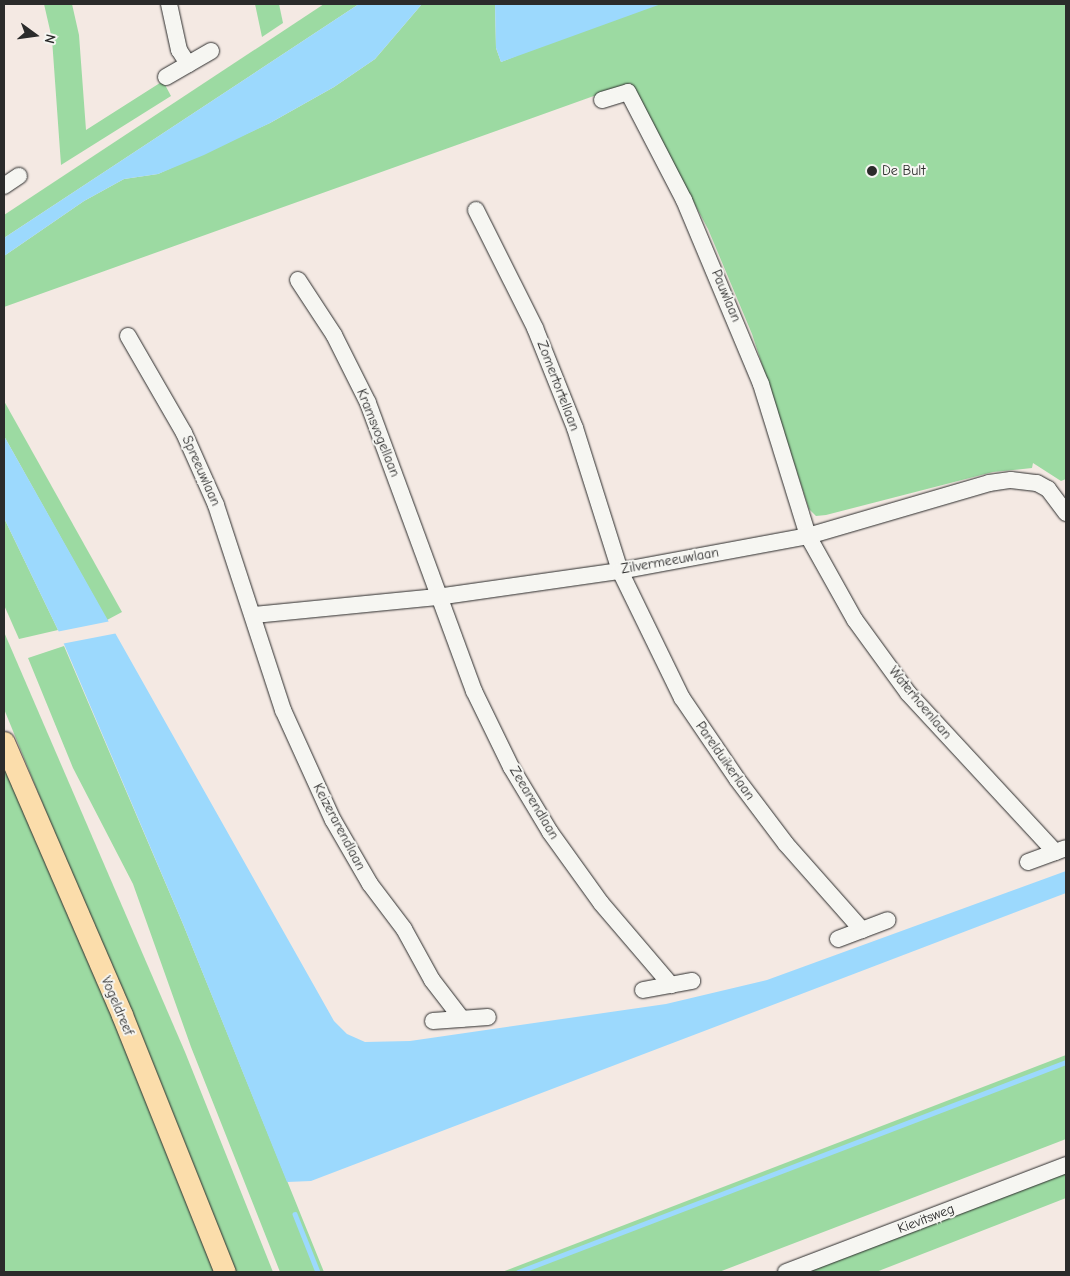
<!DOCTYPE html>
<html>
<head>
<meta charset="utf-8">
<style>
  body { margin:0 }
  #map { position:relative; width:1070px; height:1276px; overflow:hidden; background:#f4e9e3; font-family:"Comic Neue",sans-serif }
  div>[style] { position:absolute }
  .green>* { inset:0; background:#9cdaa2 }
  .water>* { inset:0; background:#9cd9fd }
  .pier>* { inset:0; background:#f4e9e3 }
  .stream>* { height:4.5px; margin:-2.25px; padding:0 2.25px; transform-origin:2.25px; border-radius:2.25px; background:#9cd9fd }
  .roads { filter:drop-shadow(0 0 1px #2b2b2b) drop-shadow(0 0 1px #2b2b2b) }
  .minor>* { height:16px; margin:-8px; padding:0 8px; transform-origin:8px; border-radius:8px; background:#f6f6f2 }
  .major>* { height:21px; margin:-10.5px; padding:0 10.5px; transform-origin:10.5px; border-radius:10.5px; background:#fbddab }
  .dots>* { width:14px; height:14px; translate:-50% -50%; box-sizing:border-box; border:2px solid #f6f6f2; border-radius:50% }
  span { translate:-50% -50%; white-space:nowrap; text-align:center; line-height:1.15; -webkit-text-stroke:4px #f6f6f2; paint-order:stroke }
  .poi-label { font-size:14px; color:#2b2b2b }
  .left { translate:0 -50%; text-align:left }
  .street-label { font-size:14px; color:#2b2b2b }
  .frame { position:absolute; inset:0; border:5px solid #2b2b2b; pointer-events:none }
  .north { position:absolute; left:10px; top:10px; width:50px; height:50px; -webkit-text-stroke:4px #f6f6f2; paint-order:stroke; rotate:104deg; font-size:14px; font-weight:700; line-height:20px; text-align:center; color:#2b2b2b }
  .north::after { content:''; display:block; margin:auto; width:18px; height:22px; background:#2b2b2b; clip-path:polygon(50% 0,100% 100%,50% 72%,0 100%) }
</style>
</head>
<body>
<div id="map">
  <div class="green">
    <div style="clip-path:polygon(44px 4px,72px 4px,79px 35px,86px 130px,163px 81px,171px 96px,61px 165px,52px 39px)"></div>
    <div style="clip-path:polygon(255px 4px,279px 4px,283px 23px,262px 37px)"></div>
    <div style="clip-path:polygon(324px 4px,359px 4px,4px 238px,4px 215px)"></div>
    <div style="clip-path:polygon(422px 4px,495px 4px,496px 48px,501px 62px,516px 56px,592px 4px,1066px 4px,1066px 479px,1061px 481px,1033px 463px,1032px 468px,993px 472px,826px 515px,816px 516px,809px 509px,752px 334px,708px 229px,630px 83px,4px 307px,4px 256px,84px 201px,124px 179px,158px 174px,270px 123px,334px 87px,375px 59px)"></div>
    <div style="clip-path:polygon(4px 401px,122px 612px,107px 620px,4px 436px)"></div>
    <div style="clip-path:polygon(4px 518px,58px 630px,19px 639px,4px 605px)"></div>
    <div style="clip-path:polygon(4px 632px,185px 1052px,273px 1272px,234px 1272px,4px 709px)"></div>
    <div style="clip-path:polygon(64px 646px,183px 924px,324px 1272px,280px 1272px,191px 1047px,133px 884px,73px 768px,28px 658px)"></div>
    <div style="clip-path:polygon(4px 759px,37px 834px,217px 1272px,4px 1272px)"></div>
    <div style="clip-path:polygon(1066px 1055px,1066px 1139px,719px 1272px,502px 1272px)"></div>
    <div style="clip-path:polygon(1066px 1172px,1066px 1198px,876px 1272px,804px 1272px)"></div>
  </div>
  <div class="water">
    <div style="clip-path:polygon(359px 4px,422px 4px,375px 59px,334px 87px,270px 123px,204px 155px,158px 174px,124px 179px,84px 201px,4px 256px,4px 238px)"></div>
    <div style="clip-path:polygon(495px 4px,661px 4px,501px 62px,496px 48px)"></div>
    <div style="clip-path:polygon(4px 436px,334px 1021px,347px 1034px,365px 1042px,410px 1041px,666px 1004px,767px 980px,1066px 871px,1066px 893px,311px 1181px,287px 1182px,183px 924px,58px 630px,4px 518px)"></div>
  </div>
  <div class="pier">
    <div style="clip-path:polygon(111px 621px,118px 633px,61px 644px,56px 632px)"></div>
  </div>
  <div class="stream">
    <div style="left:295px;top:1214px;width:62px;rotate:68.4deg"></div>
    <div style="left:518px;top:1272px;width:587px;rotate:-20.97deg"></div>
  </div>
  <div class="roads">
    <div class="minor">
      <div style="left:169px;top:4px;width:47px;rotate:77.7deg"></div>
      <div style="left:179px;top:50px;width:17px;rotate:57deg"></div>
      <div style="left:166px;top:77px;width:52px;rotate:-30deg"></div>
      <div style="left:602px;top:100px;width:27px;rotate:-17deg"></div>
      <div style="left:628px;top:92px;width:122px;rotate:62.6deg"></div>
      <div style="left:684px;top:200px;width:199px;rotate:67.3deg"></div>
      <div style="left:761px;top:384px;width:159px;rotate:72.8deg"></div>
      <div style="left:808px;top:536px;width:96px;rotate:60.8deg"></div>
      <div style="left:855px;top:620px;width:90px;rotate:54deg"></div>
      <div style="left:908px;top:693px;width:217px;rotate:47.2deg"></div>
      <div style="left:4px;top:186px;width:18px;rotate:-34deg"></div>
      <div style="left:476px;top:210px;width:132px;rotate:63.4deg"></div>
      <div style="left:535px;top:328px;width:108px;rotate:68.2deg"></div>
      <div style="left:575px;top:428px;width:150px;rotate:72.5deg"></div>
      <div style="left:620px;top:571px;width:141px;rotate:64deg"></div>
      <div style="left:682px;top:698px;width:98px;rotate:55.8deg"></div>
      <div style="left:737px;top:779px;width:81px;rotate:53deg"></div>
      <div style="left:786px;top:844px;width:115px;rotate:48.5deg"></div>
      <div style="left:298px;top:280px;width:66px;rotate:56.8deg"></div>
      <div style="left:334px;top:335px;width:76px;rotate:63.4deg"></div>
      <div style="left:368px;top:403px;width:307px;rotate:69.8deg"></div>
      <div style="left:474px;top:691px;width:85px;rotate:64deg"></div>
      <div style="left:511px;top:767px;width:76px;rotate:59deg"></div>
      <div style="left:550px;top:832px;width:87px;rotate:54.3deg"></div>
      <div style="left:601px;top:903px;width:108px;rotate:49.5deg"></div>
      <div style="left:128px;top:336px;width:112px;rotate:60deg"></div>
      <div style="left:184px;top:433px;width:79px;rotate:66deg"></div>
      <div style="left:216px;top:505px;width:216px;rotate:71.9deg"></div>
      <div style="left:283px;top:710px;width:121px;rotate:65.6deg"></div>
      <div style="left:333px;top:820px;width:74px;rotate:60deg"></div>
      <div style="left:370px;top:884px;width:56px;rotate:52.9deg"></div>
      <div style="left:404px;top:929px;width:58px;rotate:61.2deg"></div>
      <div style="left:432px;top:980px;width:49px;rotate:52.4deg"></div>
      <div style="left:254px;top:615px;width:184px;rotate:-5.6deg"></div>
      <div style="left:437px;top:597px;width:185px;rotate:-8.1deg"></div>
      <div style="left:620px;top:571px;width:191px;rotate:-10.5deg"></div>
      <div style="left:808px;top:536px;width:189px;rotate:-16.3deg"></div>
      <div style="left:989px;top:483px;width:22px;rotate:-8deg"></div>
      <div style="left:1011px;top:480px;width:26px;rotate:7deg"></div>
      <div style="left:1037px;top:483px;width:13px;rotate:29deg"></div>
      <div style="left:1048px;top:489px;width:30px;rotate:53deg"></div>
      <div style="left:1028px;top:862px;width:40px;rotate:-20.2deg"></div>
      <div style="left:838px;top:939px;width:53px;rotate:-20.8deg"></div>
      <div style="left:643px;top:990px;width:50px;rotate:-10.4deg"></div>
      <div style="left:433px;top:1021px;width:55px;rotate:-4.2deg"></div>
      <div style="left:786px;top:1272px;width:300px;rotate:-20.9deg"></div>
    </div>
    <div class="major">
      <div style="left:4px;top:742px;width:297px;rotate:66.6deg"></div>
      <div style="left:122px;top:1015px;width:277px;rotate:68.2deg"></div>
    </div>
  </div>
  <div class="dots">
    <div style="left:872px;top:171px;background:#2b2b2b"></div>
  </div>
  <div class="poi-label">
    <span class="left" style="left:882px;top:171px">De Bult</span>
  </div>
  <div class="street-label">
    <span style="left:726px;top:296px;rotate:67deg">Pauwlaan</span>
    <span style="left:558px;top:386px;rotate:69deg">Zomertortellaan</span>
    <span style="left:378px;top:433px;rotate:68deg">Kramsvogellaan</span>
    <span style="left:201px;top:471px;rotate:66deg">Spreeuwlaan</span>
    <span style="left:670px;top:561px;rotate:-10deg">Zilvermeeuwlaan</span>
    <span style="left:920px;top:703px;rotate:50deg">Waterhoenlaan</span>
    <span style="left:725px;top:761px;rotate:55deg">Parelduikerlaan</span>
    <span style="left:534px;top:803px;rotate:59deg">Zeearendlaan</span>
    <span style="left:339px;top:827px;rotate:62deg">Keizerarendlaan</span>
    <span style="left:117px;top:1006px;rotate:67deg">Vogeldreef</span>
    <span style="left:926px;top:1219px;rotate:-21deg">Kievitsweg</span>
  </div>
  <div class="frame"></div>
  <div class="north">N</div>
</div>
</body>
</html>
